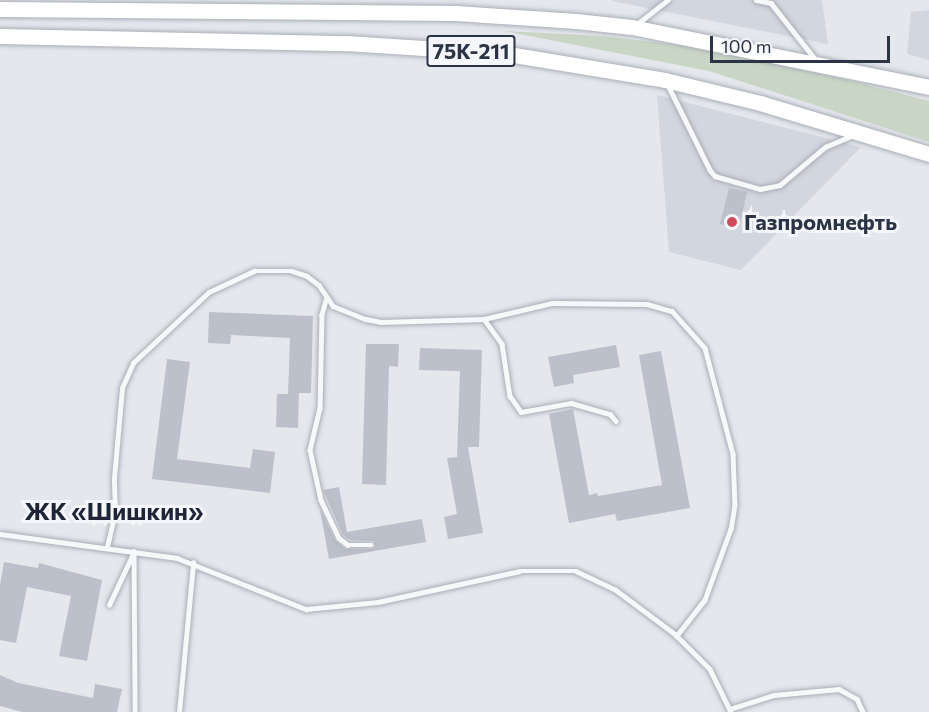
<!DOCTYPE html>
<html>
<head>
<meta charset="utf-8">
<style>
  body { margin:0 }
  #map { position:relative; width:929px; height:712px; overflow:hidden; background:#e4e7ec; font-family:Commissioner,sans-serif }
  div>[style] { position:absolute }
  .built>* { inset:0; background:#d2d6de }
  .green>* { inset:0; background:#c9d6c5 }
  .building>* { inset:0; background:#bbc0ca }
  .roads { filter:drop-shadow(0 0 2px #a9aeb7) drop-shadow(0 0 2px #a9aeb7) }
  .lane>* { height:4.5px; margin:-2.25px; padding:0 2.25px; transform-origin:2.25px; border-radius:2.25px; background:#f7f8fa }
  .primary>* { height:15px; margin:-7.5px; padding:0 7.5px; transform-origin:7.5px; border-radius:7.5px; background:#fff }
  .dots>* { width:16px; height:16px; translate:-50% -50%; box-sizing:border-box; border:3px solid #f4f6f9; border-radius:50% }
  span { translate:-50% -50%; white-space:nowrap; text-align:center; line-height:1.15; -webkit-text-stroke:6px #f4f6f9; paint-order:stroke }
  .shield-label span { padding:2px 4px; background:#f4f6f9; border:2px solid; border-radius:4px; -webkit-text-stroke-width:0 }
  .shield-label { font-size:21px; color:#2b3445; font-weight:700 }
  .poi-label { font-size:22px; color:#2b3445; font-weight:700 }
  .left { translate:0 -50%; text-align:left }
  .neighbourhood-label { font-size:24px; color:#1d2536; font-weight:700 }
  .scale { position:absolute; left:710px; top:36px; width:180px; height:27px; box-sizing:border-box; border:3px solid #2b3445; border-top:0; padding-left:8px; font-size:18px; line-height:21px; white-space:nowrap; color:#2b3445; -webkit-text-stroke:4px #f4f6f9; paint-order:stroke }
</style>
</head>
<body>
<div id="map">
  <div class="built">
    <div style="clip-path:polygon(822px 0,828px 44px,612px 1px,613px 0)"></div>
    <div style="clip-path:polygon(929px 10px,929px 60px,907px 54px,911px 12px)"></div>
    <div style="clip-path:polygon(657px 95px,861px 147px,741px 270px,669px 252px)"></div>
  </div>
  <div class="green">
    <div style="clip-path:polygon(504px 31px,602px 36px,703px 48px,848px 80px,929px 101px,929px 142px,709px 71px)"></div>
  </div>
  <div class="building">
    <div style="clip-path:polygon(729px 188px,747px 192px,739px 228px,720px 224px)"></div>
    <div style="clip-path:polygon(209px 312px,313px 316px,311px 393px,299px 393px,298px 428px,276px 427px,277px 394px,288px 394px,290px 338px,231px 335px,230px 344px,208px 343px)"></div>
    <div style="clip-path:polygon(366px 344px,399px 344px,398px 367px,389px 366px,386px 485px,362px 484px)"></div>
    <div style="clip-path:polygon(616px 345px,620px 367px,573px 375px,574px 383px,554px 387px,548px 357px)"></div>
    <div style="clip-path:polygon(420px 348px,482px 350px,479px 447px,468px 447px,483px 533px,448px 539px,444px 517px,457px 514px,447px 458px,457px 457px,460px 371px,419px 370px)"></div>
    <div style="clip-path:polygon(661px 351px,690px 508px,617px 521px,615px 514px,569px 523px,549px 414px,573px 409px,589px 495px,597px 493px,598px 496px,662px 485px,639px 355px)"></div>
    <div style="clip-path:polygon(167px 359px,190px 362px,177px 459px,250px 468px,253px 449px,275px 452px,270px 493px,152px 479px)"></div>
    <div style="clip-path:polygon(339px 487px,347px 532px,422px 519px,426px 542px,329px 559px,320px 509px,335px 540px,345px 549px,371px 549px,375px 546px,373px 541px,350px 540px,343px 535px,323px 490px)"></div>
    <div style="clip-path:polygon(4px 562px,38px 568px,39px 563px,102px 580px,87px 661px,59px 656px,71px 596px,27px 587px,16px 643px,0 640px,0 585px)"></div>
    <div style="clip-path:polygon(0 675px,18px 683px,93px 698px,95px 684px,122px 689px,117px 712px,22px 712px,0 706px)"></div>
  </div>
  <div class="roads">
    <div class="lane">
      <div style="left:756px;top:0;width:15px;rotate:11deg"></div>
      <div style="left:771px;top:3px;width:73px;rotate:51.7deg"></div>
      <div style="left:637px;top:24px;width:39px;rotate:-38deg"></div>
      <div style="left:668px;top:85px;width:95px;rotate:63.7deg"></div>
      <div style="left:710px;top:170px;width:8px;rotate:50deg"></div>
      <div style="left:715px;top:176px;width:47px;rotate:16.1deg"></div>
      <div style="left:760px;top:189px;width:20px;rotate:-11deg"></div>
      <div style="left:780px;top:185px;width:59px;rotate:-40.2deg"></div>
      <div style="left:825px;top:147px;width:28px;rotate:-23deg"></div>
      <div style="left:327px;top:297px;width:19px;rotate:106deg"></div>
      <div style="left:322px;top:315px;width:93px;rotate:91.2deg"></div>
      <div style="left:320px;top:408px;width:43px;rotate:103.4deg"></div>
      <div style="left:310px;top:450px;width:51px;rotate:77.6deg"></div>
      <div style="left:321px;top:500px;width:42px;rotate:64.7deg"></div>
      <div style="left:339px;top:538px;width:11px;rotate:38deg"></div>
      <div style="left:348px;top:545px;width:23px"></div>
      <div style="left:484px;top:319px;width:70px;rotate:-13.2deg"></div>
      <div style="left:552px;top:303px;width:95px;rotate:0.6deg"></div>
      <div style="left:647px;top:304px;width:26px;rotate:16deg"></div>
      <div style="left:672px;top:311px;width:50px;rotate:48.3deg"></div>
      <div style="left:705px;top:348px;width:110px;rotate:75.2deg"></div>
      <div style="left:733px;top:454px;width:51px;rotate:87.8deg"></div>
      <div style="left:735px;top:505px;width:24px;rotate:99deg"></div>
      <div style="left:731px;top:529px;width:76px;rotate:110.1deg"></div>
      <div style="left:705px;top:600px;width:46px;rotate:127.9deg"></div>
      <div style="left:0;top:534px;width:179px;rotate:7.7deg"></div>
      <div style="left:177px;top:558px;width:139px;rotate:21.6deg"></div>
      <div style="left:306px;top:609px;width:72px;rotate:-5.6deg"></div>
      <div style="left:378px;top:602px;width:145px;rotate:-12.3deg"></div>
      <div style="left:520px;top:571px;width:56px"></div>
      <div style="left:576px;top:571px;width:44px;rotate:25.4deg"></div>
      <div style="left:616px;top:590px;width:74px;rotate:36.7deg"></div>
      <div style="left:675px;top:634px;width:49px;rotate:45deg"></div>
      <div style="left:710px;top:669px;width:48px;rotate:64deg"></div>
      <div style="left:107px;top:547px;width:37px;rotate:-77deg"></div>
      <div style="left:115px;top:511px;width:33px;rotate:-92deg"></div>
      <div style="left:114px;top:478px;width:90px;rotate:-84.9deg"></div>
      <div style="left:122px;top:388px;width:27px;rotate:-66deg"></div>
      <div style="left:133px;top:363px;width:104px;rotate:-43.1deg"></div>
      <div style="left:209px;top:292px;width:50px;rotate:-25deg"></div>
      <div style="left:254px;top:271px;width:38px"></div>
      <div style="left:292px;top:271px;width:16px;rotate:18deg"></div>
      <div style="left:307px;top:276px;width:15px;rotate:37deg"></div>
      <div style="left:319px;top:285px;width:25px;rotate:56deg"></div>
      <div style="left:333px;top:306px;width:35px;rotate:22deg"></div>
      <div style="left:366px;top:319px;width:15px;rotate:11deg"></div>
      <div style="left:381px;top:322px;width:103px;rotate:-1.7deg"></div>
      <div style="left:484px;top:319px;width:31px;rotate:54deg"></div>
      <div style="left:502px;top:344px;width:53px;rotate:81.3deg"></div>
      <div style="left:510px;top:396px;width:19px;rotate:55deg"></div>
      <div style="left:521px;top:412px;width:51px;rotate:-10.2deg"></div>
      <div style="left:571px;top:403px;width:41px;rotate:15.8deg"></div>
      <div style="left:610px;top:414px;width:9px;rotate:49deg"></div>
      <div style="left:134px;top:551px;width:161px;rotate:89.6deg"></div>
      <div style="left:109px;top:605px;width:54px;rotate:-64.9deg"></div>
      <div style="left:730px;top:709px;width:46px;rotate:-17.7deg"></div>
      <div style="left:774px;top:695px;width:65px;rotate:-5.3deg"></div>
      <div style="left:839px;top:689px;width:21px;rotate:29deg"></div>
      <div style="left:857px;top:699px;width:14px;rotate:65deg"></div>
      <div style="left:179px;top:712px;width:150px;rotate:-84.6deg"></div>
    </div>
    <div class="primary">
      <div style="left:0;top:9px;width:456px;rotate:0.5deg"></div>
      <div style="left:456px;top:13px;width:120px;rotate:3.8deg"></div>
      <div style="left:576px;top:21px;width:56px;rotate:6.1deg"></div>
      <div style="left:632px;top:27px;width:303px;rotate:11.4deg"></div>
      <div style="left:0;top:36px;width:346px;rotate:1.2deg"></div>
      <div style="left:346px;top:43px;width:156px;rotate:3.7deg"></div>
      <div style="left:502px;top:53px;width:165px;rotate:9.4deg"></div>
      <div style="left:665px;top:80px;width:98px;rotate:13.6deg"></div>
      <div style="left:760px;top:103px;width:177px;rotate:16.8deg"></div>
    </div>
  </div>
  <div class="dots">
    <div style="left:732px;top:222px;background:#d1495b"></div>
  </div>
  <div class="shield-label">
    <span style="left:471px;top:51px">75К-211</span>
  </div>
  <div class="poi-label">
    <span class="left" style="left:744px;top:222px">Газпромнефть</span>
  </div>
  <div class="neighbourhood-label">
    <span style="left:114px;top:511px">ЖК «Шишкин»</span>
  </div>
  <div class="scale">100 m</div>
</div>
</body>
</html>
